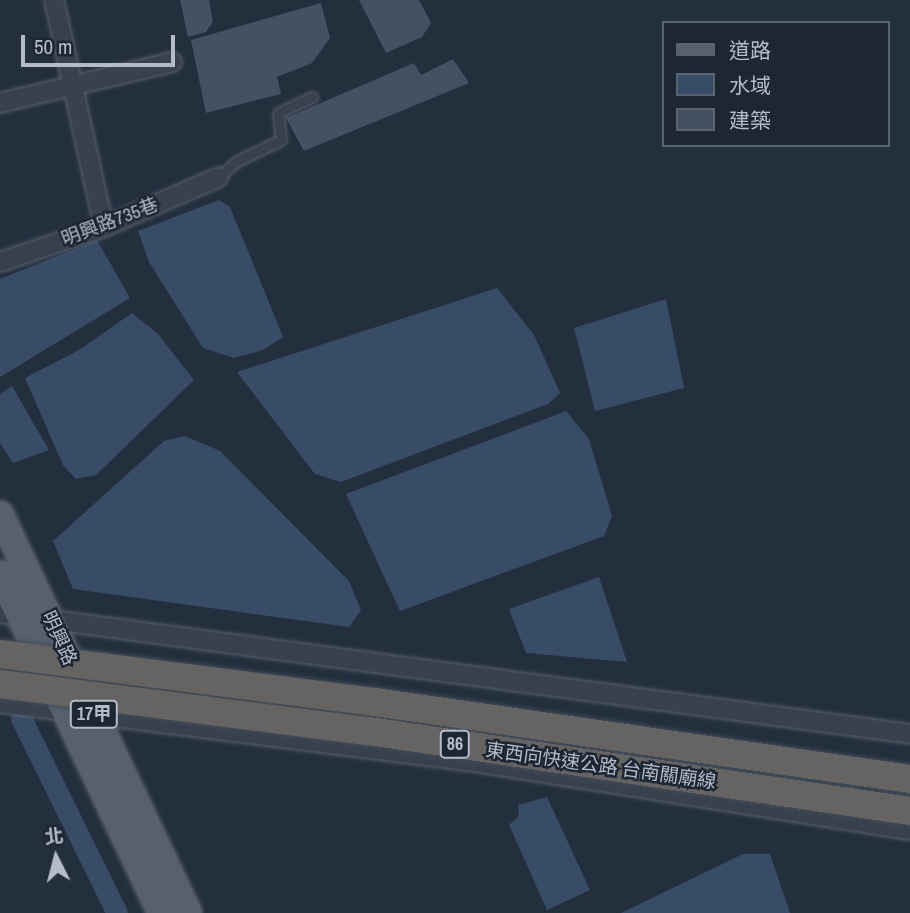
<!DOCTYPE html>
<html>
<head>
<meta charset="utf-8">
<style>
  body { margin:0 }
  #map { position:relative; width:910px; height:913px; overflow:hidden; background:#242f3e; font-family:"Archivo Narrow","Noto Sans TC",sans-serif }
  div>[style] { position:absolute }
  .water>* { inset:0; background:#394c67 }
  .canal>* { height:21px; margin:-10.5px; padding:0 10.5px; transform-origin:10.5px; border-radius:10.5px; background:#394c67 }
  .building>* { inset:0; background:#455162 }
  .roads { filter:drop-shadow(0 0 2px #565f6c) drop-shadow(0 0 2px #565f6c) }
  .service>* { height:9px; margin:-4.5px; padding:0 4.5px; transform-origin:4.5px; border-radius:4.5px; background:#38414e }
  .minor>* { height:18px; margin:-9px; padding:0 9px; transform-origin:9px; border-radius:9px; background:#38414e }
  .primary>* { height:26px; margin:-13px; padding:0 13px; transform-origin:13px; border-radius:13px; background:#56606e }
  .bridges { filter:drop-shadow(0 0 2px #434c59) drop-shadow(0 0 2px #434c59) }
  .trunk-bridge>* { height:28px; margin:-14px; padding:0 14px; transform-origin:14px; border-radius:14px; background:#656462 }
  span { translate:-50% -50%; white-space:nowrap; text-align:center; line-height:1.15; -webkit-text-stroke:5px #1d2633; paint-order:stroke }
  .shield-label span { padding:2px 5px; background:#1d2633; border:2px solid; border-radius:5px; -webkit-text-stroke-width:0 }
  .shield-label { font-size:18px; color:#b4bcc9; font-weight:700 }
  .street-label { font-size:19px; color:#b4bcc9 }
  .legend { position:absolute; left:662px; top:21px; width:228px; height:126px; box-sizing:border-box; background:#1d2633; border:2px solid #59626f; margin:0; padding:9px 12px; list-style:none; font-size:21px; color:#b4bcc9 }
  .legend li { display:flex; align-items:center; gap:14px; height:35px }
  .legend b { width:35px; border:2px solid #59626f }
  .north { position:absolute; left:21px; top:822px; width:70px; height:70px; -webkit-text-stroke:5px #1d2633; paint-order:stroke; rotate:354deg; font-size:19px; font-weight:700; line-height:28px; text-align:center; color:#b4bcc9 }
  .north::after { content:''; display:block; margin:auto; width:24px; height:32px; background:#b4bcc9; clip-path:polygon(50% 0,100% 100%,50% 72%,0 100%) }
  .scale { position:absolute; left:21px; top:35px; width:154px; height:32px; box-sizing:border-box; border:4px solid #b4bcc9; border-top:0; padding-left:9px; font-size:21px; line-height:24px; white-space:nowrap; color:#b4bcc9; -webkit-text-stroke:5px #1d2633; paint-order:stroke }
</style>
</head>
<body>
<div id="map">
  <div class="water">
    <div style="clip-path:polygon(219px 200px,230px 207px,283px 337px,263px 350px,234px 358px,203px 348px,149px 262px,138px 231px)"></div>
    <div style="clip-path:polygon(97px 240px,130px 298px,0 377px,0 279px)"></div>
    <div style="clip-path:polygon(497px 288px,534px 335px,560px 393px,548px 404px,341px 482px,315px 474px,237px 372px)"></div>
    <div style="clip-path:polygon(666px 299px,684px 388px,595px 411px,574px 328px)"></div>
    <div style="clip-path:polygon(132px 313px,158px 334px,194px 380px,96px 475px,76px 479px,63px 465px,25px 378px,79px 350px)"></div>
    <div style="clip-path:polygon(12px 386px,49px 450px,13px 463px,0 443px,0 394px)"></div>
    <div style="clip-path:polygon(566px 411px,589px 439px,612px 516px,604px 536px,400px 611px,346px 494px)"></div>
    <div style="clip-path:polygon(185px 436px,220px 451px,349px 581px,361px 610px,349px 627px,73px 589px,53px 541px,164px 441px)"></div>
    <div style="clip-path:polygon(599px 577px,627px 662px,526px 653px,509px 609px)"></div>
    <div style="clip-path:polygon(547px 797px,590px 890px,547px 910px,509px 825px,519px 816px,518px 805px)"></div>
    <div style="clip-path:polygon(743px 854px,770px 854px,790px 913px,621px 913px)"></div>
  </div>
  <div class="canal">
    <div style="left:21px;top:718px;width:217px;rotate:63.8deg"></div>
  </div>
  <div class="building">
    <div style="clip-path:polygon(180px 0,209px 0,213px 22px,206px 32px,188px 37px)"></div>
    <div style="clip-path:polygon(359px 0,419px 0,431px 23px,422px 37px,386px 53px)"></div>
    <div style="clip-path:polygon(321px 3px,330px 38px,312px 63px,277px 77px,281px 94px,206px 113px,191px 40px)"></div>
    <div style="clip-path:polygon(453px 59px,469px 83px,304px 151px,286px 118px,414px 63px,421px 75px)"></div>
  </div>
  <div class="roads">
    <div class="service">
      <div style="left:219px;top:177px;width:24px;rotate:-42deg"></div>
      <div style="left:237px;top:161px;width:49px;rotate:-25.5deg"></div>
      <div style="left:281px;top:140px;width:27px;rotate:-96deg"></div>
      <div style="left:278px;top:113px;width:38px;rotate:-25deg"></div>
    </div>
    <div class="minor">
      <div style="left:54px;top:0;width:232px;rotate:77.6deg"></div>
      <div style="left:0;top:103px;width:177px;rotate:-13.4deg"></div>
      <div style="left:0;top:262px;width:110px;rotate:-18.6deg"></div>
      <div style="left:104px;top:227px;width:125px;rotate:-23.5deg"></div>
      <div style="left:0;top:613px;width:918px;rotate:7.57deg"></div>
      <div style="left:0;top:703px;width:491px;rotate:7.1deg"></div>
      <div style="left:487px;top:764px;width:428px;rotate:8.9deg"></div>
    </div>
    <div class="primary">
      <div style="left:0;top:514px;width:441px;rotate:64.7deg"></div>
      <div style="left:0;top:574px;width:375px;rotate:64.6deg"></div>
    </div>
  </div>
  <div class="bridges">
    <div class="trunk-bridge">
      <div style="left:0;top:654px;width:378px;rotate:7.3deg"></div>
      <div style="left:375px;top:702px;width:541px;rotate:8.19deg"></div>
      <div style="left:0;top:684px;width:372px;rotate:7.3deg"></div>
      <div style="left:369px;top:731px;width:547px;rotate:8.41deg"></div>
    </div>
  </div>
  <div class="shield-label">
    <span style="left:94px;top:714px">17甲</span>
    <span style="left:455px;top:744px">86</span>
  </div>
  <div class="street-label">
    <span style="left:110px;top:222px;rotate:-21deg">明興路735巷</span>
    <span style="left:59px;top:638px;rotate:65deg">明興路</span>
    <span style="left:601px;top:766px;rotate:8deg">東西向快速公路 台南關廟線</span>
  </div>
  <ul class="legend">
  <li><b style="height:9px;background:#56606e"></b>道路</li>
  <li><b style="height:19px;background:#394c67"></b>水域</li>
  <li><b style="height:19px;background:#455162"></b>建築</li>
  </ul>
  <div class="north">北</div>
  <div class="scale">50 m</div>
</div>
</body>
</html>
